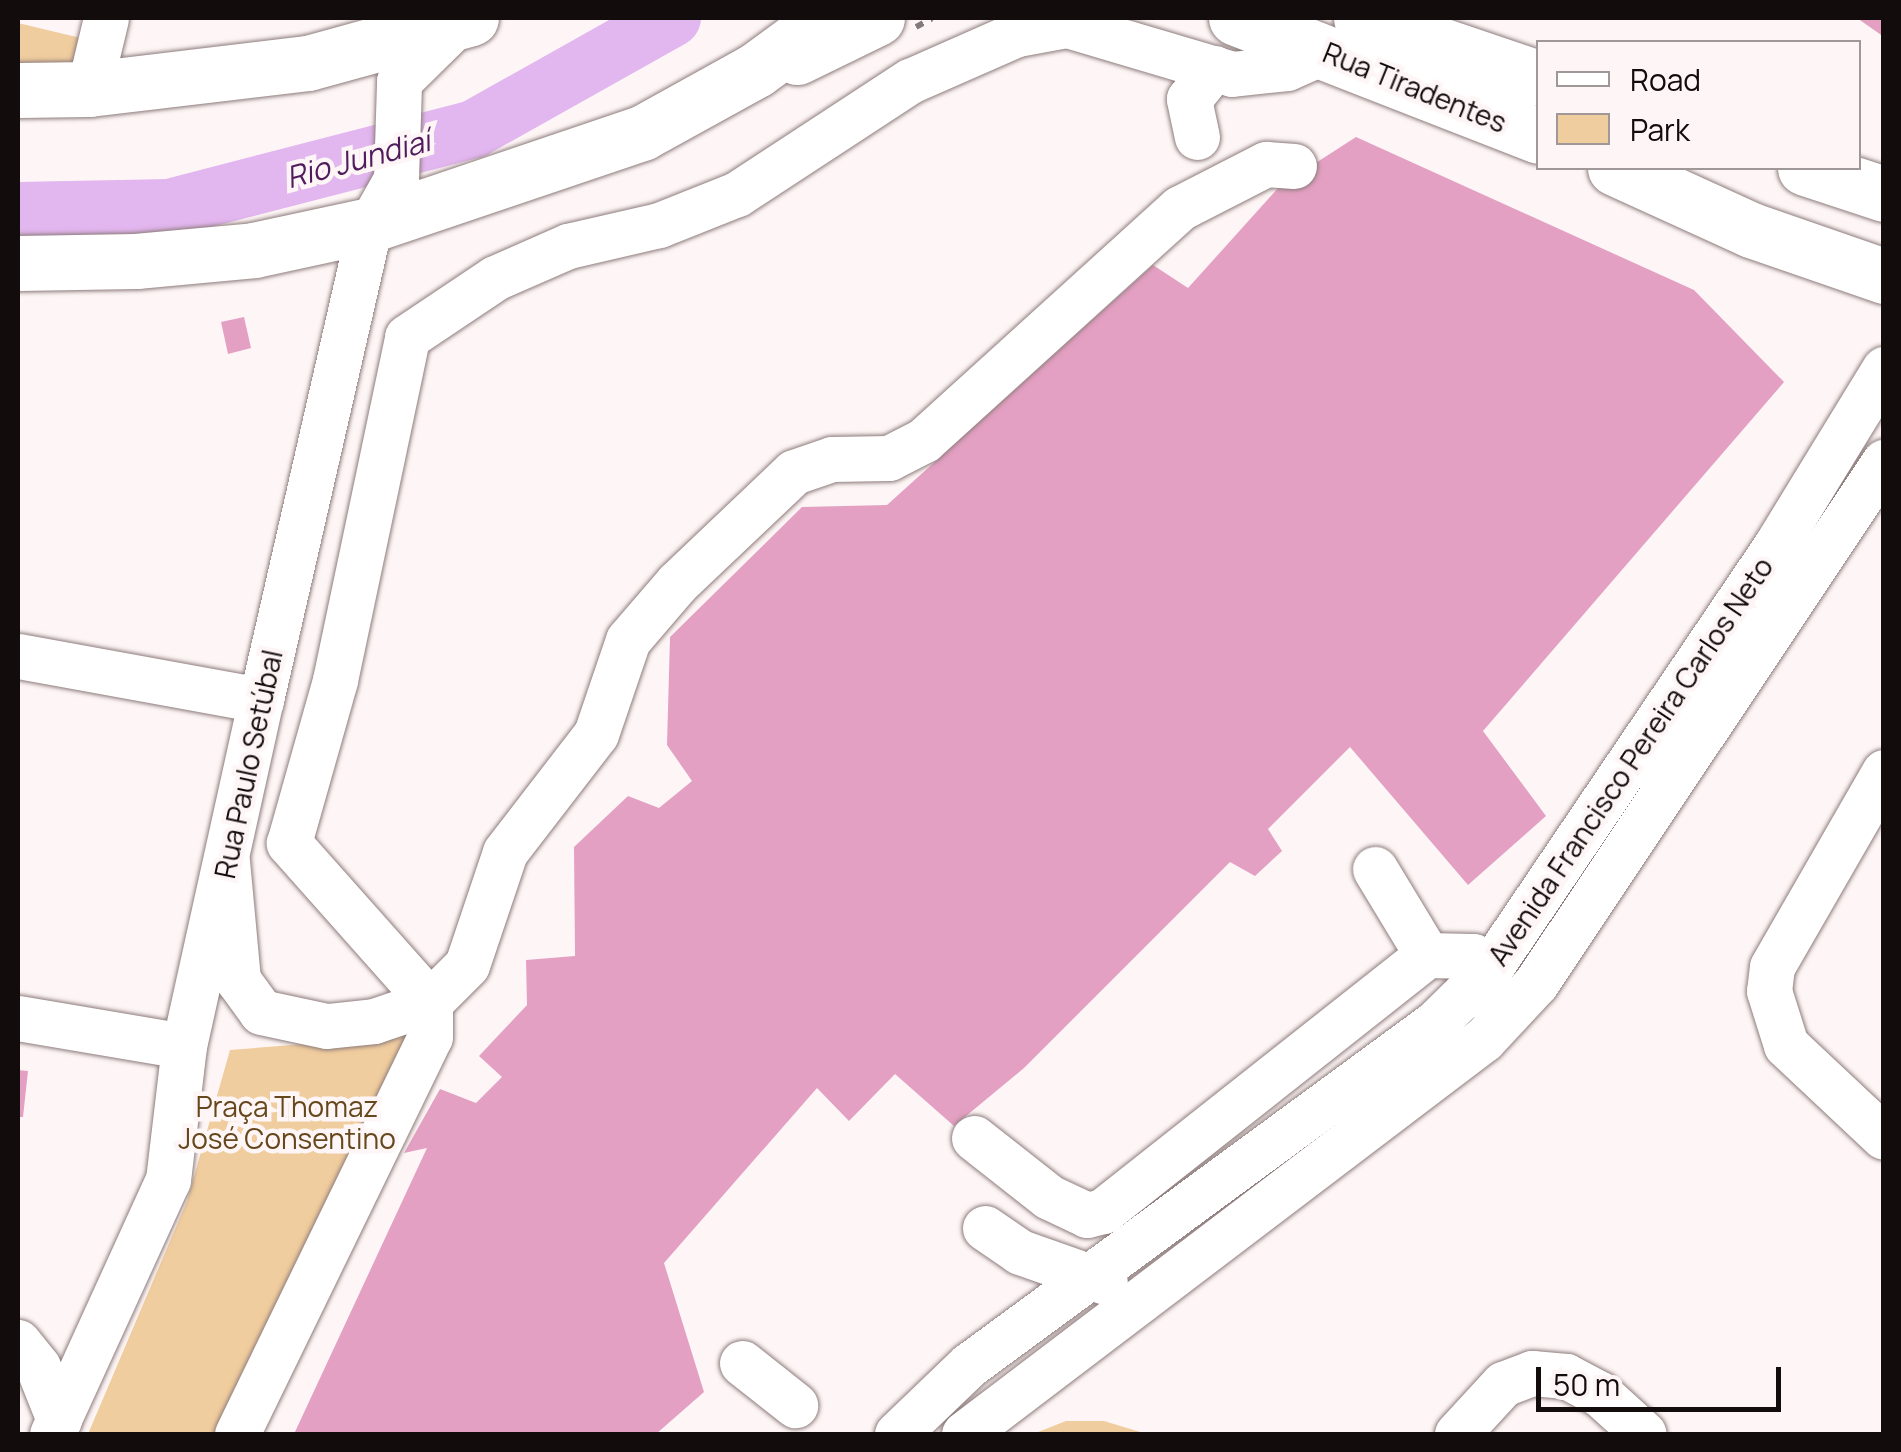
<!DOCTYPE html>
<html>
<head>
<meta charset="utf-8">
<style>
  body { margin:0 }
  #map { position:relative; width:1901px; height:1452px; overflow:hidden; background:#fef6f6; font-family:Manrope,sans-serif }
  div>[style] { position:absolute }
  .green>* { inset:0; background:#f0cd9e }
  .river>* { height:58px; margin:-29px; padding:0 29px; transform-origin:29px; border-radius:29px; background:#e2b6ef }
  .building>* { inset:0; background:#e3a0c2 }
  .path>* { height:6px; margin-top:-3px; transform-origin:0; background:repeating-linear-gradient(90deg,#827b7b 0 8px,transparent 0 16px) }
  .roads { filter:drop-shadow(0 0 2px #8e7c7c) drop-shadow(0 0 2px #8e7c7c) }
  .minor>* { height:45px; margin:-22.5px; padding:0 22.5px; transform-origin:22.5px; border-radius:22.5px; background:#fff }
  .major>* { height:55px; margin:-27.5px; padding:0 27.5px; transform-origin:27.5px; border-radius:27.5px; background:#fff }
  span { translate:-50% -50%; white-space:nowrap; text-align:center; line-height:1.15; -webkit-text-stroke:9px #fef6f6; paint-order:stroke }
  .street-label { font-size:28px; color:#130c0c }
  .park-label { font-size:28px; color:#65471b }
  .water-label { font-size:30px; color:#4f1b5d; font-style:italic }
  .frame { position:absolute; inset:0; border:20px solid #130c0c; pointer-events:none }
  .legend { position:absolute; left:1536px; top:40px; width:325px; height:130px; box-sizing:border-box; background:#fef6f6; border:2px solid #a09898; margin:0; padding:12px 18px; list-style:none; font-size:30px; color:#130c0c }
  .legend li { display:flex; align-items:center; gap:20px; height:50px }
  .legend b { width:50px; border:2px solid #a09898 }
  .scale { position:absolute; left:1536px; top:1367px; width:245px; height:45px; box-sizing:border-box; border:5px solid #130c0c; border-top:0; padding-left:12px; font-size:30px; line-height:35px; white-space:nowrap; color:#130c0c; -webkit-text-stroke:8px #fef6f6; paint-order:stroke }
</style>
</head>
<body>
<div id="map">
  <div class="green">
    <div style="clip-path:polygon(18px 23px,89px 40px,75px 64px,18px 72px)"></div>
    <div style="clip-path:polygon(412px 1024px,228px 1434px,88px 1434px,187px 1201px,230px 1050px,379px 1038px)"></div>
    <div style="clip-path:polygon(1066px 1421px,1104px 1421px,1147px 1434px,1033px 1434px)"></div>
  </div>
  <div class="river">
    <div style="left:18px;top:211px;width:151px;rotate:-1.1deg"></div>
    <div style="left:169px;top:208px;width:315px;rotate:-14.5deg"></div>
    <div style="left:474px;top:129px;width:227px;rotate:-29.3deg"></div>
  </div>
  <div class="building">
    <div style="clip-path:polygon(1857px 18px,1884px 18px,1884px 37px)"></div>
    <div style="clip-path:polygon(1356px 137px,1694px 290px,1784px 382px,1483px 731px,1546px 816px,1468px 885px,1350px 747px,1268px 829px,1282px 851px,1255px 876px,1230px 862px,1024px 1068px,954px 1126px,895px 1074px,849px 1121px,817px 1088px,664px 1263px,704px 1392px,656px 1434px,294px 1434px,427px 1148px,404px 1153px,440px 1089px,476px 1103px,502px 1077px,479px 1056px,527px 1005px,526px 960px,575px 956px,574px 847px,628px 796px,659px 808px,692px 781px,667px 745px,670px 637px,802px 507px,887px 505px,1153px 265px,1188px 288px,1280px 186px)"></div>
    <div style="clip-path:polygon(244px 317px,251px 348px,228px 354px,221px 322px)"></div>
    <div style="clip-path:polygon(18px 1070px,28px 1071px,23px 1117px,18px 1117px)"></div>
  </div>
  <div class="path">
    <div style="left:916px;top:27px;width:18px;rotate:-29deg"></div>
  </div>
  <div class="roads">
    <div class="minor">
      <div style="left:89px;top:89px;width:73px;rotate:-76.5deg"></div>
      <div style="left:1197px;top:137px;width:39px;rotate:-102deg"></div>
      <div style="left:1189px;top:99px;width:40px;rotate:-51deg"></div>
      <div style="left:18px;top:656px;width:247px;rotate:10.3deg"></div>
      <div style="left:1884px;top:772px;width:225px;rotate:119.9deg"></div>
      <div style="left:1772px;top:967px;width:24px;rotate:97deg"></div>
      <div style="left:1769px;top:991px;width:57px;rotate:72.5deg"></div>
      <div style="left:1786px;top:1045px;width:134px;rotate:43.2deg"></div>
      <div style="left:227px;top:861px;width:120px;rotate:84.7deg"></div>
      <div style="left:238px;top:980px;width:39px;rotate:54deg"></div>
      <div style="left:261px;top:1012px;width:67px;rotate:12deg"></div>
      <div style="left:327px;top:1026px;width:47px;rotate:-6.1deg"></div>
      <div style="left:374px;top:1021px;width:59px;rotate:-18.7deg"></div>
      <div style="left:430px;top:1002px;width:52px;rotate:-45deg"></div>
      <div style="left:467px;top:965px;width:119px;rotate:-71.4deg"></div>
      <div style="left:505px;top:852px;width:149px;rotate:-52.4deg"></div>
      <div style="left:596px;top:734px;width:99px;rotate:-71.2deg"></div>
      <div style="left:628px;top:640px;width:75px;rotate:-49.3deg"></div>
      <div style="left:677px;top:583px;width:161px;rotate:-43.5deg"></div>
      <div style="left:794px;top:472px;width:40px;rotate:-18.9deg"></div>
      <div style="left:832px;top:459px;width:57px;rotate:-1deg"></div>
      <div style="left:889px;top:458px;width:39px;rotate:-27deg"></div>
      <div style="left:924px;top:440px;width:345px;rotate:-42.2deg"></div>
      <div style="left:1180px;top:208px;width:97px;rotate:-27.1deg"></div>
      <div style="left:1266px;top:164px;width:28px;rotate:4deg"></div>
      <div style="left:1375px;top:869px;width:100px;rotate:58.8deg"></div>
      <div style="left:18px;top:1018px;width:168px;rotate:9.6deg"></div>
      <div style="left:974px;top:1138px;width:95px;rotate:38.2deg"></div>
      <div style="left:1049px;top:1197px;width:42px;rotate:25.3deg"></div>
      <div style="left:1087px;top:1215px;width:16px;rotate:-14deg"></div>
      <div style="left:1103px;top:1211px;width:413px;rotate:-38.3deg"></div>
      <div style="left:1427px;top:955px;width:46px;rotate:1.2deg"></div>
      <div style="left:1473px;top:956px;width:21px;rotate:45deg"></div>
      <div style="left:1488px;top:971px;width:26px;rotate:101deg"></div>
      <div style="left:985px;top:1228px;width:42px;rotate:34.4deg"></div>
      <div style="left:1020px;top:1252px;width:90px;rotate:19.4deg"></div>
      <div style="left:18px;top:1342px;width:32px;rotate:51deg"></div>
      <div style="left:38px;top:1367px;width:57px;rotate:68.4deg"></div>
      <div style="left:742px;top:1363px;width:68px;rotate:38.4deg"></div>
      <div style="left:52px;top:1434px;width:279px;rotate:-65.5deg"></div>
      <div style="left:168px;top:1180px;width:135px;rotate:-83.2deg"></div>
      <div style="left:184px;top:1046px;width:354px;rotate:-77.5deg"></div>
      <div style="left:261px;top:700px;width:487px;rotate:-77.1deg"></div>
      <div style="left:370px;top:225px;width:53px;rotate:-60.5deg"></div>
      <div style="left:396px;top:179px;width:98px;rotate:-88.2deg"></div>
      <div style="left:399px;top:81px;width:83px;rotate:-44.5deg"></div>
      <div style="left:237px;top:1434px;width:441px;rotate:-64.1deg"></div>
      <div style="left:430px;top:1037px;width:35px;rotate:-90deg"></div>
      <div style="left:430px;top:1002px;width:213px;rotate:-131.6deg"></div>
      <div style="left:289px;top:843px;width:169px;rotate:-74.2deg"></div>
      <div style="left:335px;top:680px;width:350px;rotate:-78.1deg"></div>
      <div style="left:407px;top:337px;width:106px;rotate:-33.8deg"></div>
      <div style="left:495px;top:278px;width:80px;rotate:-23.7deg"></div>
      <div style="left:568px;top:246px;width:93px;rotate:-13deg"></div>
      <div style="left:659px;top:225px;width:84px;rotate:-21.7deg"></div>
      <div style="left:737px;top:194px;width:207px;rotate:-33.2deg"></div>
      <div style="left:910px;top:81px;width:117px;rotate:-23.7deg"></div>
      <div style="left:1017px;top:34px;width:51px;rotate:-10.2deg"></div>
      <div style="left:1067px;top:25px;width:172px;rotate:16.5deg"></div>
      <div style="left:1232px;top:74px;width:55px;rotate:-6.2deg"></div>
      <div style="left:1287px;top:68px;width:42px;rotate:-24.1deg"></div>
      <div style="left:897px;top:1434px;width:100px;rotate:-43.8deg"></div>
      <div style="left:969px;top:1365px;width:578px;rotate:-36.28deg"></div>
      <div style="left:1435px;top:1023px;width:74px;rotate:-44.5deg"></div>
      <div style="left:1488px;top:971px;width:512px;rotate:-55.91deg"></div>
      <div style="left:1775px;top:547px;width:209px;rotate:-58.5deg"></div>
      <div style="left:964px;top:1434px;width:653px;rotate:-37.22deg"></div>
      <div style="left:1484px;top:1039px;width:76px;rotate:-47.1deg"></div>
      <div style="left:1536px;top:983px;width:627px;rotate:-56.26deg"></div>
      <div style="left:1457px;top:1434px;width:68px;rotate:-47.4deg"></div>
      <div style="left:1503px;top:1384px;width:31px;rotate:-21deg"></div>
      <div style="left:1532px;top:1373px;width:34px;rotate:5deg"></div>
      <div style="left:1566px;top:1376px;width:38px;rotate:28deg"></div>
      <div style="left:1600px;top:1394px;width:59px;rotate:42.3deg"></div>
    </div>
    <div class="major">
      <div style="left:1236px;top:18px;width:324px;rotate:21.3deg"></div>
      <div style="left:1361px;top:18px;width:187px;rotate:18.7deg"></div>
      <div style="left:797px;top:57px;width:89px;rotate:-26deg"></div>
      <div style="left:18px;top:90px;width:71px;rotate:-0.8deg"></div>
      <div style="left:89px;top:89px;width:221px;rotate:-6.8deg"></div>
      <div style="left:308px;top:63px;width:169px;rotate:-15.4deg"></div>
      <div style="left:1615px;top:168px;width:149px;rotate:24.5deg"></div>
      <div style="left:1751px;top:230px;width:141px;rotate:19.1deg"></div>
      <div style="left:1805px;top:168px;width:83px;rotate:18.2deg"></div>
      <div style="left:18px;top:263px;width:118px;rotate:-1deg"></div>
      <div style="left:136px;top:261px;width:119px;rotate:-5.3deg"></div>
      <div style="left:254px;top:250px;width:119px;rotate:-12.2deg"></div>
      <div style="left:370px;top:225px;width:287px;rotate:-18.7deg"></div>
      <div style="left:642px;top:133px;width:130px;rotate:-28.9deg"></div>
      <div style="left:756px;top:70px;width:88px;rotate:-36.2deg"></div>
    </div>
  </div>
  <div class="street-label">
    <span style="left:1415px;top:87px;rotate:22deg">Rua Tiradentes</span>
    <span style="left:1630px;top:761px;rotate:-56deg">Avenida Francisco Pereira Carlos Neto</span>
    <span style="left:248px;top:764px;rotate:-78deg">Rua Paulo Setúbal</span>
  </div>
  <div class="park-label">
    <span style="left:287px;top:1122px">Praça Thomaz<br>José Consentino</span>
  </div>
  <div class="water-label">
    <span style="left:358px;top:159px;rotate:-15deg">Rio Jundiaí</span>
  </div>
  <div class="frame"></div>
  <ul class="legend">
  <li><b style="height:12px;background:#fff"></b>Road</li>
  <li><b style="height:28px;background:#f0cd9e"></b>Park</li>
  </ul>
  <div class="scale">50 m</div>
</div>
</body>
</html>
